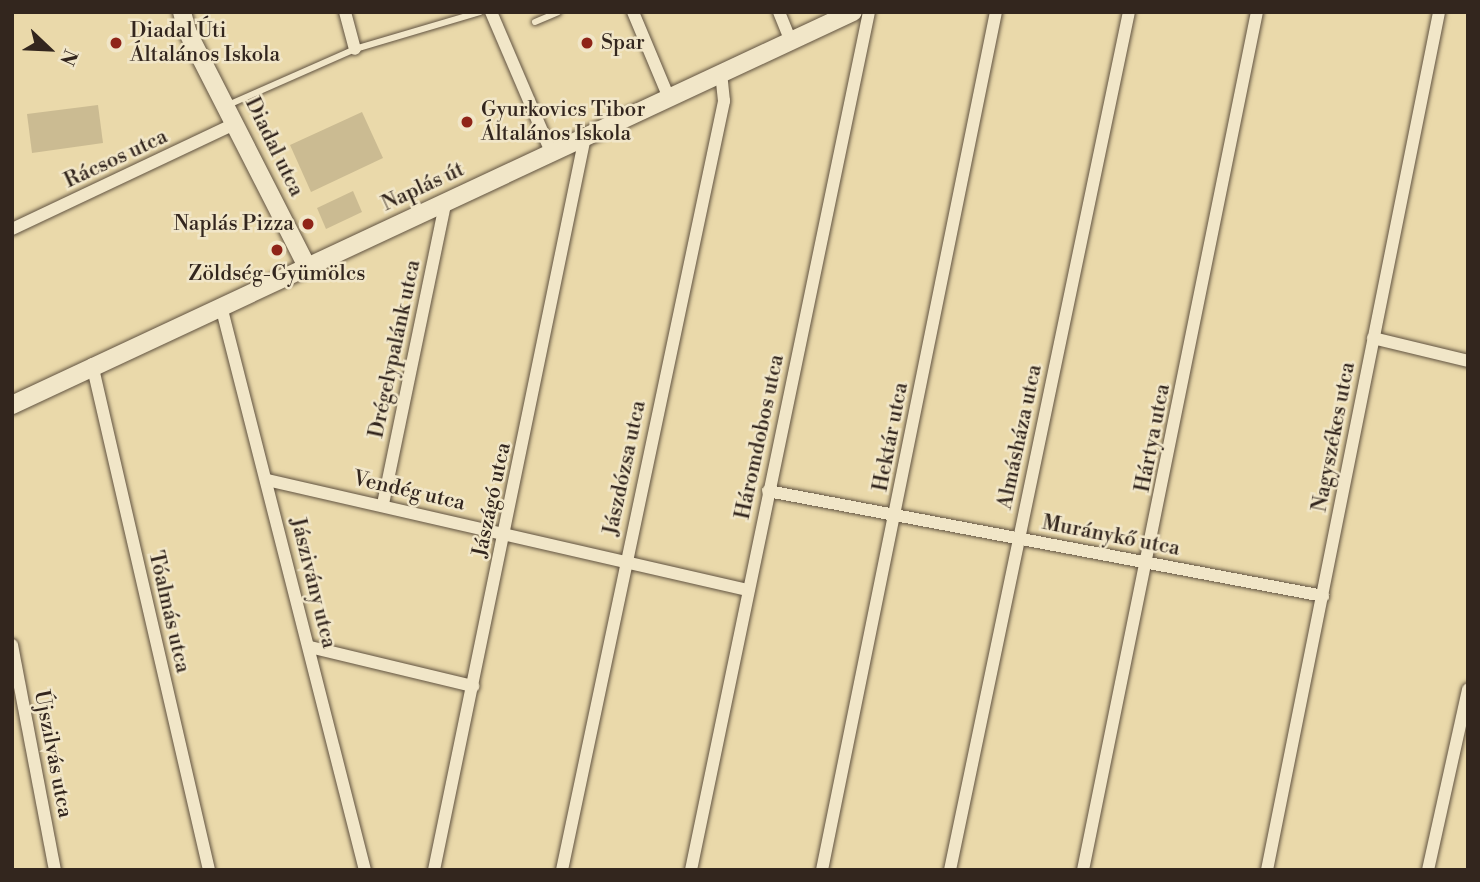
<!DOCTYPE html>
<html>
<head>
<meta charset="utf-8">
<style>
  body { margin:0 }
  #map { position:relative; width:1480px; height:882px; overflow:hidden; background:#ead9aa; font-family:"Libre Bodoni",serif }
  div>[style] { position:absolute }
  .green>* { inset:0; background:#cbbb92 }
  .roads { filter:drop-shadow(0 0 2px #615341) drop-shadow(0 0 2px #615341) }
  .lane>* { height:6px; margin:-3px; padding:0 3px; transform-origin:3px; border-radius:3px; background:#f1e6c8 }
  .street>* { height:12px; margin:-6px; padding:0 6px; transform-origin:6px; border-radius:6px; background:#f1e6c8 }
  .secondary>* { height:18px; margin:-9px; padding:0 9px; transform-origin:9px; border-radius:9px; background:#f1e6c8 }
  .dots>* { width:19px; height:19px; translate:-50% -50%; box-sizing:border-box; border:4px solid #f1e6c8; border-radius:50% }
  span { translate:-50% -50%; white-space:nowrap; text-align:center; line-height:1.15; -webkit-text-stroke:5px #f1e6c8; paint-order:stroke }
  .poi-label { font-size:21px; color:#33261e }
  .left { translate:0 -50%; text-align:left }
  .right { translate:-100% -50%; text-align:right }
  .street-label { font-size:21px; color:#33261e }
  .frame { position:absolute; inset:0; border:14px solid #33261e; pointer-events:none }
  .north { position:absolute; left:14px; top:14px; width:70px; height:70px; -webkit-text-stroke:5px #f1e6c8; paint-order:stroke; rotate:113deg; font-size:19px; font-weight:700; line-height:28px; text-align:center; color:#33261e }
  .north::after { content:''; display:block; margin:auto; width:24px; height:32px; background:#33261e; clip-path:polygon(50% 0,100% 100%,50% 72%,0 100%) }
</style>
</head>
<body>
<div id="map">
  <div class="green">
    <div style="clip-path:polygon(98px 105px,103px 143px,32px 153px,27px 114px)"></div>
    <div style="clip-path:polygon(362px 112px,383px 158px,311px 192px,290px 145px)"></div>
    <div style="clip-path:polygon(353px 191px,362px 212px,326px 229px,317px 208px)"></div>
  </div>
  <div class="roads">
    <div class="lane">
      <div style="left:535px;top:22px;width:25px;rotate:-23deg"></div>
      <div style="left:228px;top:105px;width:139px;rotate:-23.8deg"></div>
      <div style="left:355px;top:49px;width:130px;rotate:-16.5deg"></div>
    </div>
    <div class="street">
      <div style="left:345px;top:12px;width:38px;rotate:75deg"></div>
      <div style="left:491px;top:12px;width:155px;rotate:66.8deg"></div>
      <div style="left:633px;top:12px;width:93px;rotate:67.3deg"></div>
      <div style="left:779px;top:12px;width:31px;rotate:68deg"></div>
      <div style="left:12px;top:229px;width:248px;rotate:-25.3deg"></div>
      <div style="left:221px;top:306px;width:582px;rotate:75.68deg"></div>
      <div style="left:1373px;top:338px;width:98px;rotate:13.6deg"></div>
      <div style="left:92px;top:364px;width:519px;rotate:76.98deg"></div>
      <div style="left:267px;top:480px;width:493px;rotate:12.9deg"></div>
      <div style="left:768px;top:491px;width:565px;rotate:10.71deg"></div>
      <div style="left:383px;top:504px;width:309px;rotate:-78.3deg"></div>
      <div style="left:12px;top:645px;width:229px;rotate:79.2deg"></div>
      <div style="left:310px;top:647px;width:168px;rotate:13.5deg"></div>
      <div style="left:434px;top:870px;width:748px;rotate:-78.36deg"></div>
      <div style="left:562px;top:870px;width:786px;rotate:-78.1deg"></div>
      <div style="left:724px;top:101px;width:27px;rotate:-96deg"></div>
      <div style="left:691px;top:870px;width:876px;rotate:-78.28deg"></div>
      <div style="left:822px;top:870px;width:875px;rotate:-78.54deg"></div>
      <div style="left:950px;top:870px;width:876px;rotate:-78.22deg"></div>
      <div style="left:1083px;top:870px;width:875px;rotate:-78.54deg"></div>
      <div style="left:1267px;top:870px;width:875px;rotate:-78.66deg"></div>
      <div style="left:1428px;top:870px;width:185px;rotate:-77.5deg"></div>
    </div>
    <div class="secondary">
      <div style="left:182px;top:12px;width:20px;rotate:75deg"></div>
      <div style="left:187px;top:31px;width:263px;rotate:63deg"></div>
      <div style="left:12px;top:405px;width:928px;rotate:-25.05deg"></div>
    </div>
  </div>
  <div class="dots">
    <div style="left:116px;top:43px;background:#8f2418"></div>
    <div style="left:587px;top:43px;background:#8f2418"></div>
    <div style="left:467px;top:122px;background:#8f2418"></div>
    <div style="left:308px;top:224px;background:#8f2418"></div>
    <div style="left:277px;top:250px;background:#8f2418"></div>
  </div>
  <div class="poi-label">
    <span class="left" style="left:130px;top:43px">Diadal Úti<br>Általános Iskola</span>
    <span class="left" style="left:601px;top:43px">Spar</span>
    <span class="left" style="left:481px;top:122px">Gyurkovics Tibor<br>Általános Iskola</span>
    <span class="right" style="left:294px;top:224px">Naplás Pizza</span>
    <span style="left:277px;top:274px">Zöldség-Gyümölcs</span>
  </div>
  <div class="street-label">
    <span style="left:274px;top:147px;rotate:64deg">Diadal utca</span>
    <span style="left:116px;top:159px;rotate:-25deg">Rácsos utca</span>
    <span style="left:423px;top:187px;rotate:-25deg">Naplás út</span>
    <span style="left:395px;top:349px;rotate:-78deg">Drégelypalánk utca</span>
    <span style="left:760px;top:437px;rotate:-78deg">Háromdobos utca</span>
    <span style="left:891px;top:437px;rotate:-79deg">Hektár utca</span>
    <span style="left:1020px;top:437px;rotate:-78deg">Almásháza utca</span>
    <span style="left:1334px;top:437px;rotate:-79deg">Nagyszékes utca</span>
    <span style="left:1153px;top:438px;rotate:-79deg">Hártya utca</span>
    <span style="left:625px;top:468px;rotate:-78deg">Jászdózsa utca</span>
    <span style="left:409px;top:491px;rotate:13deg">Vendég utca</span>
    <span style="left:492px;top:500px;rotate:-78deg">Jászágó utca</span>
    <span style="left:1111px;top:536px;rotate:11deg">Muránykő utca</span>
    <span style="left:313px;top:583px;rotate:76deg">Jászivány utca</span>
    <span style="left:169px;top:612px;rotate:77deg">Tóalmás utca</span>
    <span style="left:53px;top:754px;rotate:79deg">Újszilvás utca</span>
  </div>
  <div class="frame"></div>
  <div class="north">N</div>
</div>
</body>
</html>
